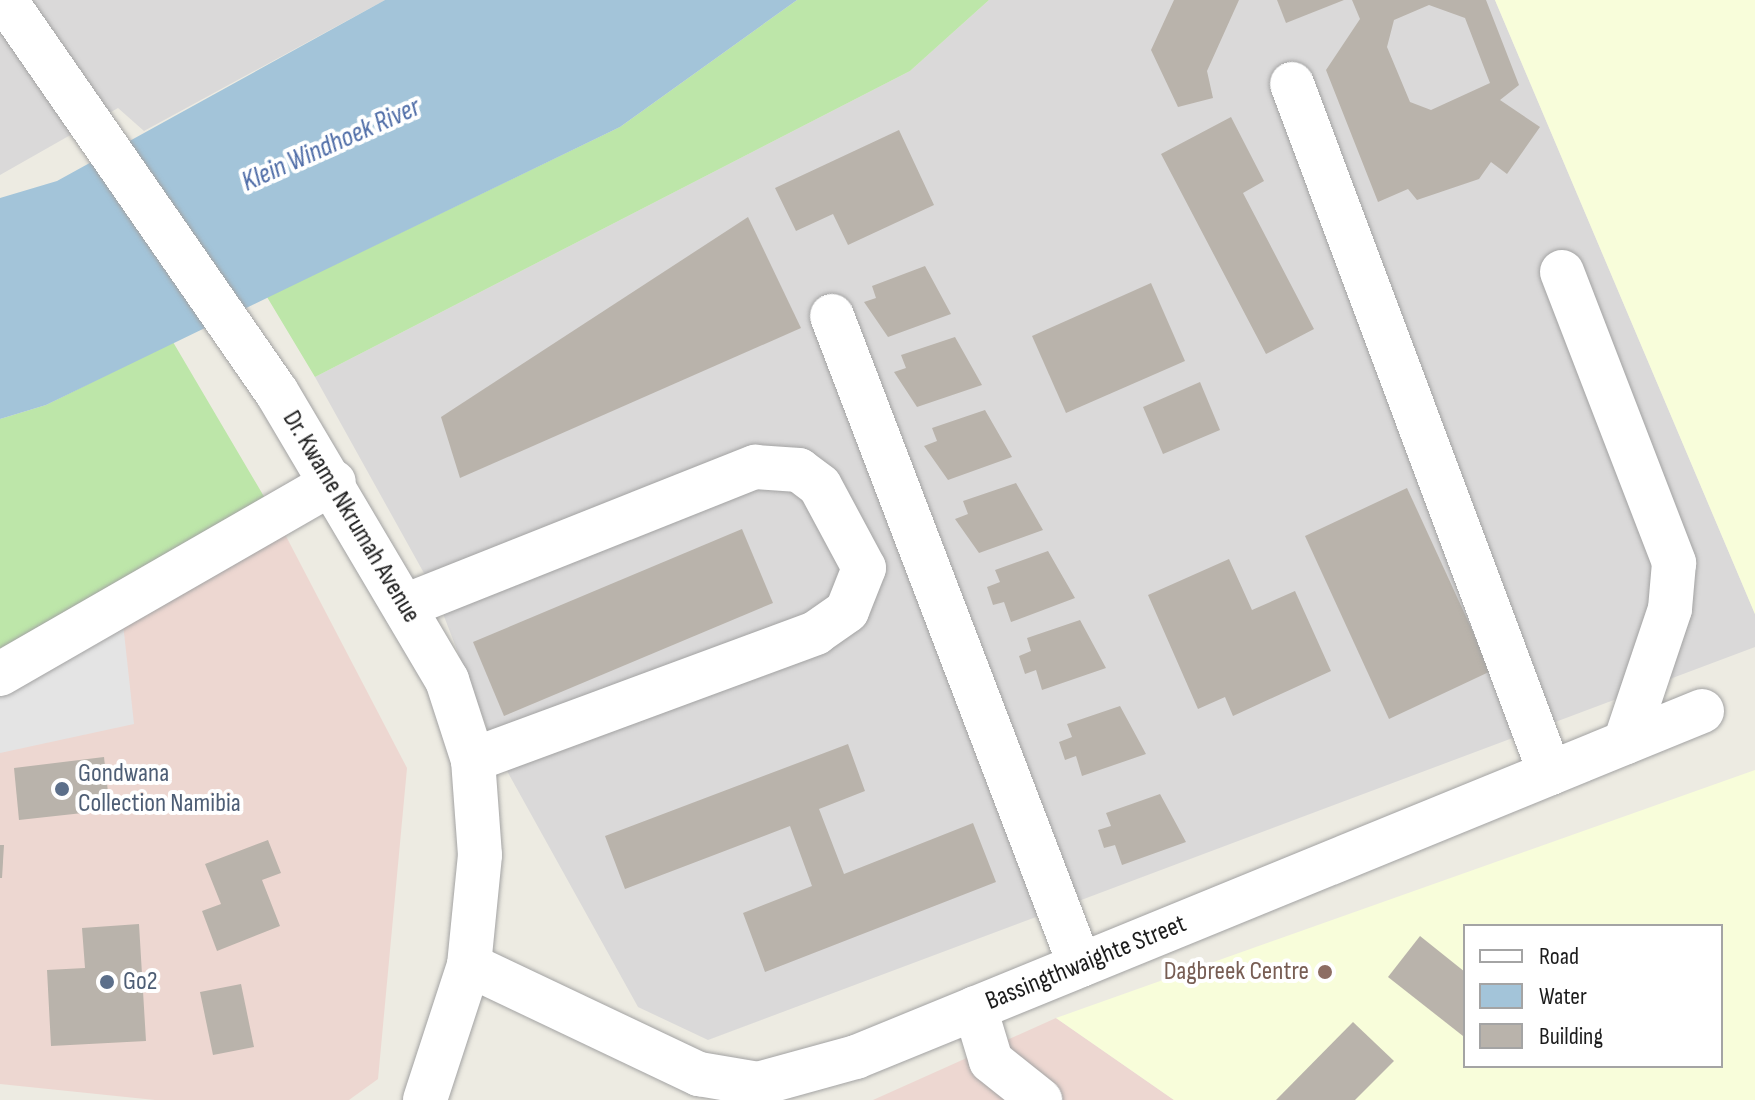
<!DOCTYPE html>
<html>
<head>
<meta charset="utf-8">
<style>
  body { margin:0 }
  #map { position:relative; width:1755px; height:1100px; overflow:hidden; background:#edebe2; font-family:"Sofia Sans Condensed",sans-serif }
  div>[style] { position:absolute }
  .residential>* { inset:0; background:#dad9d9 }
  .commercial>* { inset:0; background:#edd7d1 }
  .education>* { inset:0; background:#f8fdda }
  .grass>* { inset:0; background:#bde6a9 }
  .parking>* { inset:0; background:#e4e4e4 }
  .water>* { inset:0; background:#a3c4d9 }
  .building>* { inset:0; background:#b9b3ab }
  .roads { filter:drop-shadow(0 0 2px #a3a3a3) drop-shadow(0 0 2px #a3a3a3) }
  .minor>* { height:44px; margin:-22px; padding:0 22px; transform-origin:22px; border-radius:22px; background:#fff }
  .dots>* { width:22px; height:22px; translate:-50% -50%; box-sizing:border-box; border:4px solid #fff; border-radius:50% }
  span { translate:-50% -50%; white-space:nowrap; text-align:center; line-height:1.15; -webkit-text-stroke:8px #fff; paint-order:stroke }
  .street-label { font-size:26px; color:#1c1c1c }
  .service-label { font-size:26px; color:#4e5e75 }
  .left { translate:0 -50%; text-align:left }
  .education-label { font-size:26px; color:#785e54 }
  .right { translate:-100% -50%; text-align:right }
  .water-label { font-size:28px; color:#4d6ba6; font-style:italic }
  .legend { position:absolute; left:1463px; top:924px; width:260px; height:144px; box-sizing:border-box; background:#fff; border:2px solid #a4a4a4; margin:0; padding:10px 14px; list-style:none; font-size:24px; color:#1c1c1c }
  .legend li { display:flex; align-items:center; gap:16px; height:40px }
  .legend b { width:40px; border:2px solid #a4a4a4 }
</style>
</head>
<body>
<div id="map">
  <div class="residential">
    <div style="clip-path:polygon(0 0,385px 0,144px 131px,118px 108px,0 175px)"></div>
    <div style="clip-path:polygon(989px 0,1495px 0,1755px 614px,1755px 647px,708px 1040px,638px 1007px,496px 751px,435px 593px,315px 377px,910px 71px)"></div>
  </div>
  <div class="commercial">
    <div style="clip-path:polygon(276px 517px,407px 768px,378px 1079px,349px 1100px,155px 1100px,0 1084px,0 674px)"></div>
    <div style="clip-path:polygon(1056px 1018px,1174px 1100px,873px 1100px)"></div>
  </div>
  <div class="education">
    <div style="clip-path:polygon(1495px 0,1755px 0,1755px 614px)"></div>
    <div style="clip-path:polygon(evenodd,1755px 770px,1755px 1100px,1174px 1100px,1056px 1018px,1755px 770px,1465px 926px,1721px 926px,1721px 1066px,1465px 1066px,1465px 926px)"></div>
  </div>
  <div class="grass">
    <div style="clip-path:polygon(797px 0,989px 0,910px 71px,315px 377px,267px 297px,620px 127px)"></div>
    <div style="clip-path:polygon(173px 342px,276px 517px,0 674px,0 419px,46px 405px)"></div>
  </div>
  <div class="parking">
    <div style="clip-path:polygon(121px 605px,134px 724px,0 753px,0 674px)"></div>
  </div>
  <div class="water">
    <div style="clip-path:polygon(385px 0,797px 0,620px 127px,46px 405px,0 419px,0 198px,57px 181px)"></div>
  </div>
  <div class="building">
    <div style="clip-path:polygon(1174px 0,1239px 0,1207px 71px,1213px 98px,1178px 107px,1151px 50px)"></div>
    <div style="clip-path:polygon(1277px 0,1344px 0,1286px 23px)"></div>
    <div style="clip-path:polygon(evenodd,1352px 0,1486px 0,1519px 85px,1500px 100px,1540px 127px,1507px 174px,1491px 162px,1479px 179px,1417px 200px,1408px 189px,1378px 202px,1326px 70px,1360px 19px,1352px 0,1429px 5px,1465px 18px,1490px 83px,1431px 110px,1410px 102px,1387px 47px,1394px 20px,1429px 5px)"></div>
    <div style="clip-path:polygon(1231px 117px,1264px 181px,1243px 193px,1314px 329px,1266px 354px,1161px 154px)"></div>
    <div style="clip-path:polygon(899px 130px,934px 205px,848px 245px,833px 214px,796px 231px,775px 188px)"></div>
    <div style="clip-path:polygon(748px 217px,801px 328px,460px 478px,441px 417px)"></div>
    <div style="clip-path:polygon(925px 266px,951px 314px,888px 337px,864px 302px,876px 298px,872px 286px)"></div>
    <div style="clip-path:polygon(1151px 283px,1185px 361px,1066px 413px,1032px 336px)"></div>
    <div style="clip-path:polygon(955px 337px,982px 385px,917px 407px,894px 372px,906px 368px,901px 355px)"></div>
    <div style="clip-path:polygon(1200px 382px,1220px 430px,1163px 454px,1143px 407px)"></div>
    <div style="clip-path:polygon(985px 410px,1012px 457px,948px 480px,924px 446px,937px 441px,932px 428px)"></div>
    <div style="clip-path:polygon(1016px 483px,1043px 530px,979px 553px,955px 519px,968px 514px,963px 501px)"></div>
    <div style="clip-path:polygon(1407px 488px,1491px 671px,1389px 719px,1305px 536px)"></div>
    <div style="clip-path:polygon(742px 529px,773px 603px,504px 716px,473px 642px)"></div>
    <div style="clip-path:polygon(1048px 551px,1075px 598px,1011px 622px,1004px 602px,993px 605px,987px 587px,1000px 582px,995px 570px)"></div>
    <div style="clip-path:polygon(1229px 559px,1252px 610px,1295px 591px,1331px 671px,1233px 716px,1225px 697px,1198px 709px,1148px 595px)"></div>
    <div style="clip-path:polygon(1080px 620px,1106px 668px,1042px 690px,1036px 670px,1025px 674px,1019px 656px,1031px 651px,1027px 638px)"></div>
    <div style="clip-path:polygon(1120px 706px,1146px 754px,1082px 776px,1076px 756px,1065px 760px,1059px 742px,1072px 737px,1067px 724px)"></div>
    <div style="clip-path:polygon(848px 744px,865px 791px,819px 809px,844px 874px,973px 823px,996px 882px,765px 972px,743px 913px,812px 886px,790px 826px,625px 889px,605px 836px)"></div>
    <div style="clip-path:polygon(104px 757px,110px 810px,19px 820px,14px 768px)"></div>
    <div style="clip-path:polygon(1160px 794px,1186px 842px,1122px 865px,1115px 845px,1104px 848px,1098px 830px,1111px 826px,1106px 813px)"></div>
    <div style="clip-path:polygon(268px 840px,281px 873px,262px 880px,280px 926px,217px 951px,202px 911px,221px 904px,205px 864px)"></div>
    <div style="clip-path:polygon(0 845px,4px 845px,2px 878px,0 878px)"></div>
    <div style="clip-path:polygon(139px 924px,146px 1041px,51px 1046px,47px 970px,85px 968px,82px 928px)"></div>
    <div style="clip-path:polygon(1420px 936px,1465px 972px,1463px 1036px,1388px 977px)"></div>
    <div style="clip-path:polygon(241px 984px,254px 1047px,213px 1055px,200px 992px)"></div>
    <div style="clip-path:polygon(1353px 1022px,1394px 1061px,1355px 1100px,1276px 1100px)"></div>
  </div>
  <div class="roads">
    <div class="minor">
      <div style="left:5px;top:0;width:476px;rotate:55.3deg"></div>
      <div style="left:276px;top:391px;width:336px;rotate:59.4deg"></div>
      <div style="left:447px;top:680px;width:84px;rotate:72deg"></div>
      <div style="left:473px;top:760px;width:95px;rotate:85.8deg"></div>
      <div style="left:480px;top:855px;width:111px;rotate:95.7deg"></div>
      <div style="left:469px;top:965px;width:142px;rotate:108.1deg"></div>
      <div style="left:1292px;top:84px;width:736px;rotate:69.47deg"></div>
      <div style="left:1562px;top:272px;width:312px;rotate:68.9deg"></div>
      <div style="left:1674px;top:563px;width:46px;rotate:95deg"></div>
      <div style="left:1670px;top:609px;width:141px;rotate:108.6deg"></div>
      <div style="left:832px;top:316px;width:695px;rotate:69.09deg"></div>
      <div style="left:405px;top:606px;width:377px;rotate:-21.7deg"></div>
      <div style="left:755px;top:467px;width:44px;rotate:3.9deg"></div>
      <div style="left:799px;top:470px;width:26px;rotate:37deg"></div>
      <div style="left:820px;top:486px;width:93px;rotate:61.8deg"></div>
      <div style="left:864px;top:568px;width:46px;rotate:111.6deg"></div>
      <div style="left:847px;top:611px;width:38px;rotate:145deg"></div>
      <div style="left:816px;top:633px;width:366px;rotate:159.7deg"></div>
      <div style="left:0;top:674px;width:385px;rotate:-29.9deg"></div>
      <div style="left:469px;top:965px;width:255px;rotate:25.4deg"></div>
      <div style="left:699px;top:1074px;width:60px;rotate:9.6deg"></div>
      <div style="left:758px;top:1084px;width:102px;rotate:-15.4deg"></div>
      <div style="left:856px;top:1057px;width:914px;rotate:-22.24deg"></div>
      <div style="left:975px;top:1008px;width:55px;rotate:73.2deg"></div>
      <div style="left:991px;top:1061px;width:63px;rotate:38.5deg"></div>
    </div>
  </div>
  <div class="dots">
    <div style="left:62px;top:789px;background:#5c6f8a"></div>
    <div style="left:1325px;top:972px;background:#8d6e63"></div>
    <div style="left:107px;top:982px;background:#5c6f8a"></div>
  </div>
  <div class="street-label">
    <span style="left:351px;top:517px;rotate:59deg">Dr. Kwame Nkrumah Avenue</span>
    <span style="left:1086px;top:963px;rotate:-22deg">Bassingthwaighte Street</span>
  </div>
  <div class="service-label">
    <span class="left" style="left:78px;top:789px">Gondwana<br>Collection Namibia</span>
    <span class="left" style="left:123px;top:982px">Go2</span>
  </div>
  <div class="education-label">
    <span class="right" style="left:1309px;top:972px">Dagbreek Centre</span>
  </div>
  <div class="water-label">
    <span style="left:331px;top:145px;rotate:-24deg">Klein Windhoek River</span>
  </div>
  <ul class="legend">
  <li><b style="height:10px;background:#fff"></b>Road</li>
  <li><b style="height:22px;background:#a3c4d9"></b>Water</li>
  <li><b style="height:22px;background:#b9b3ab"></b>Building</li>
  </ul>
</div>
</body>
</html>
